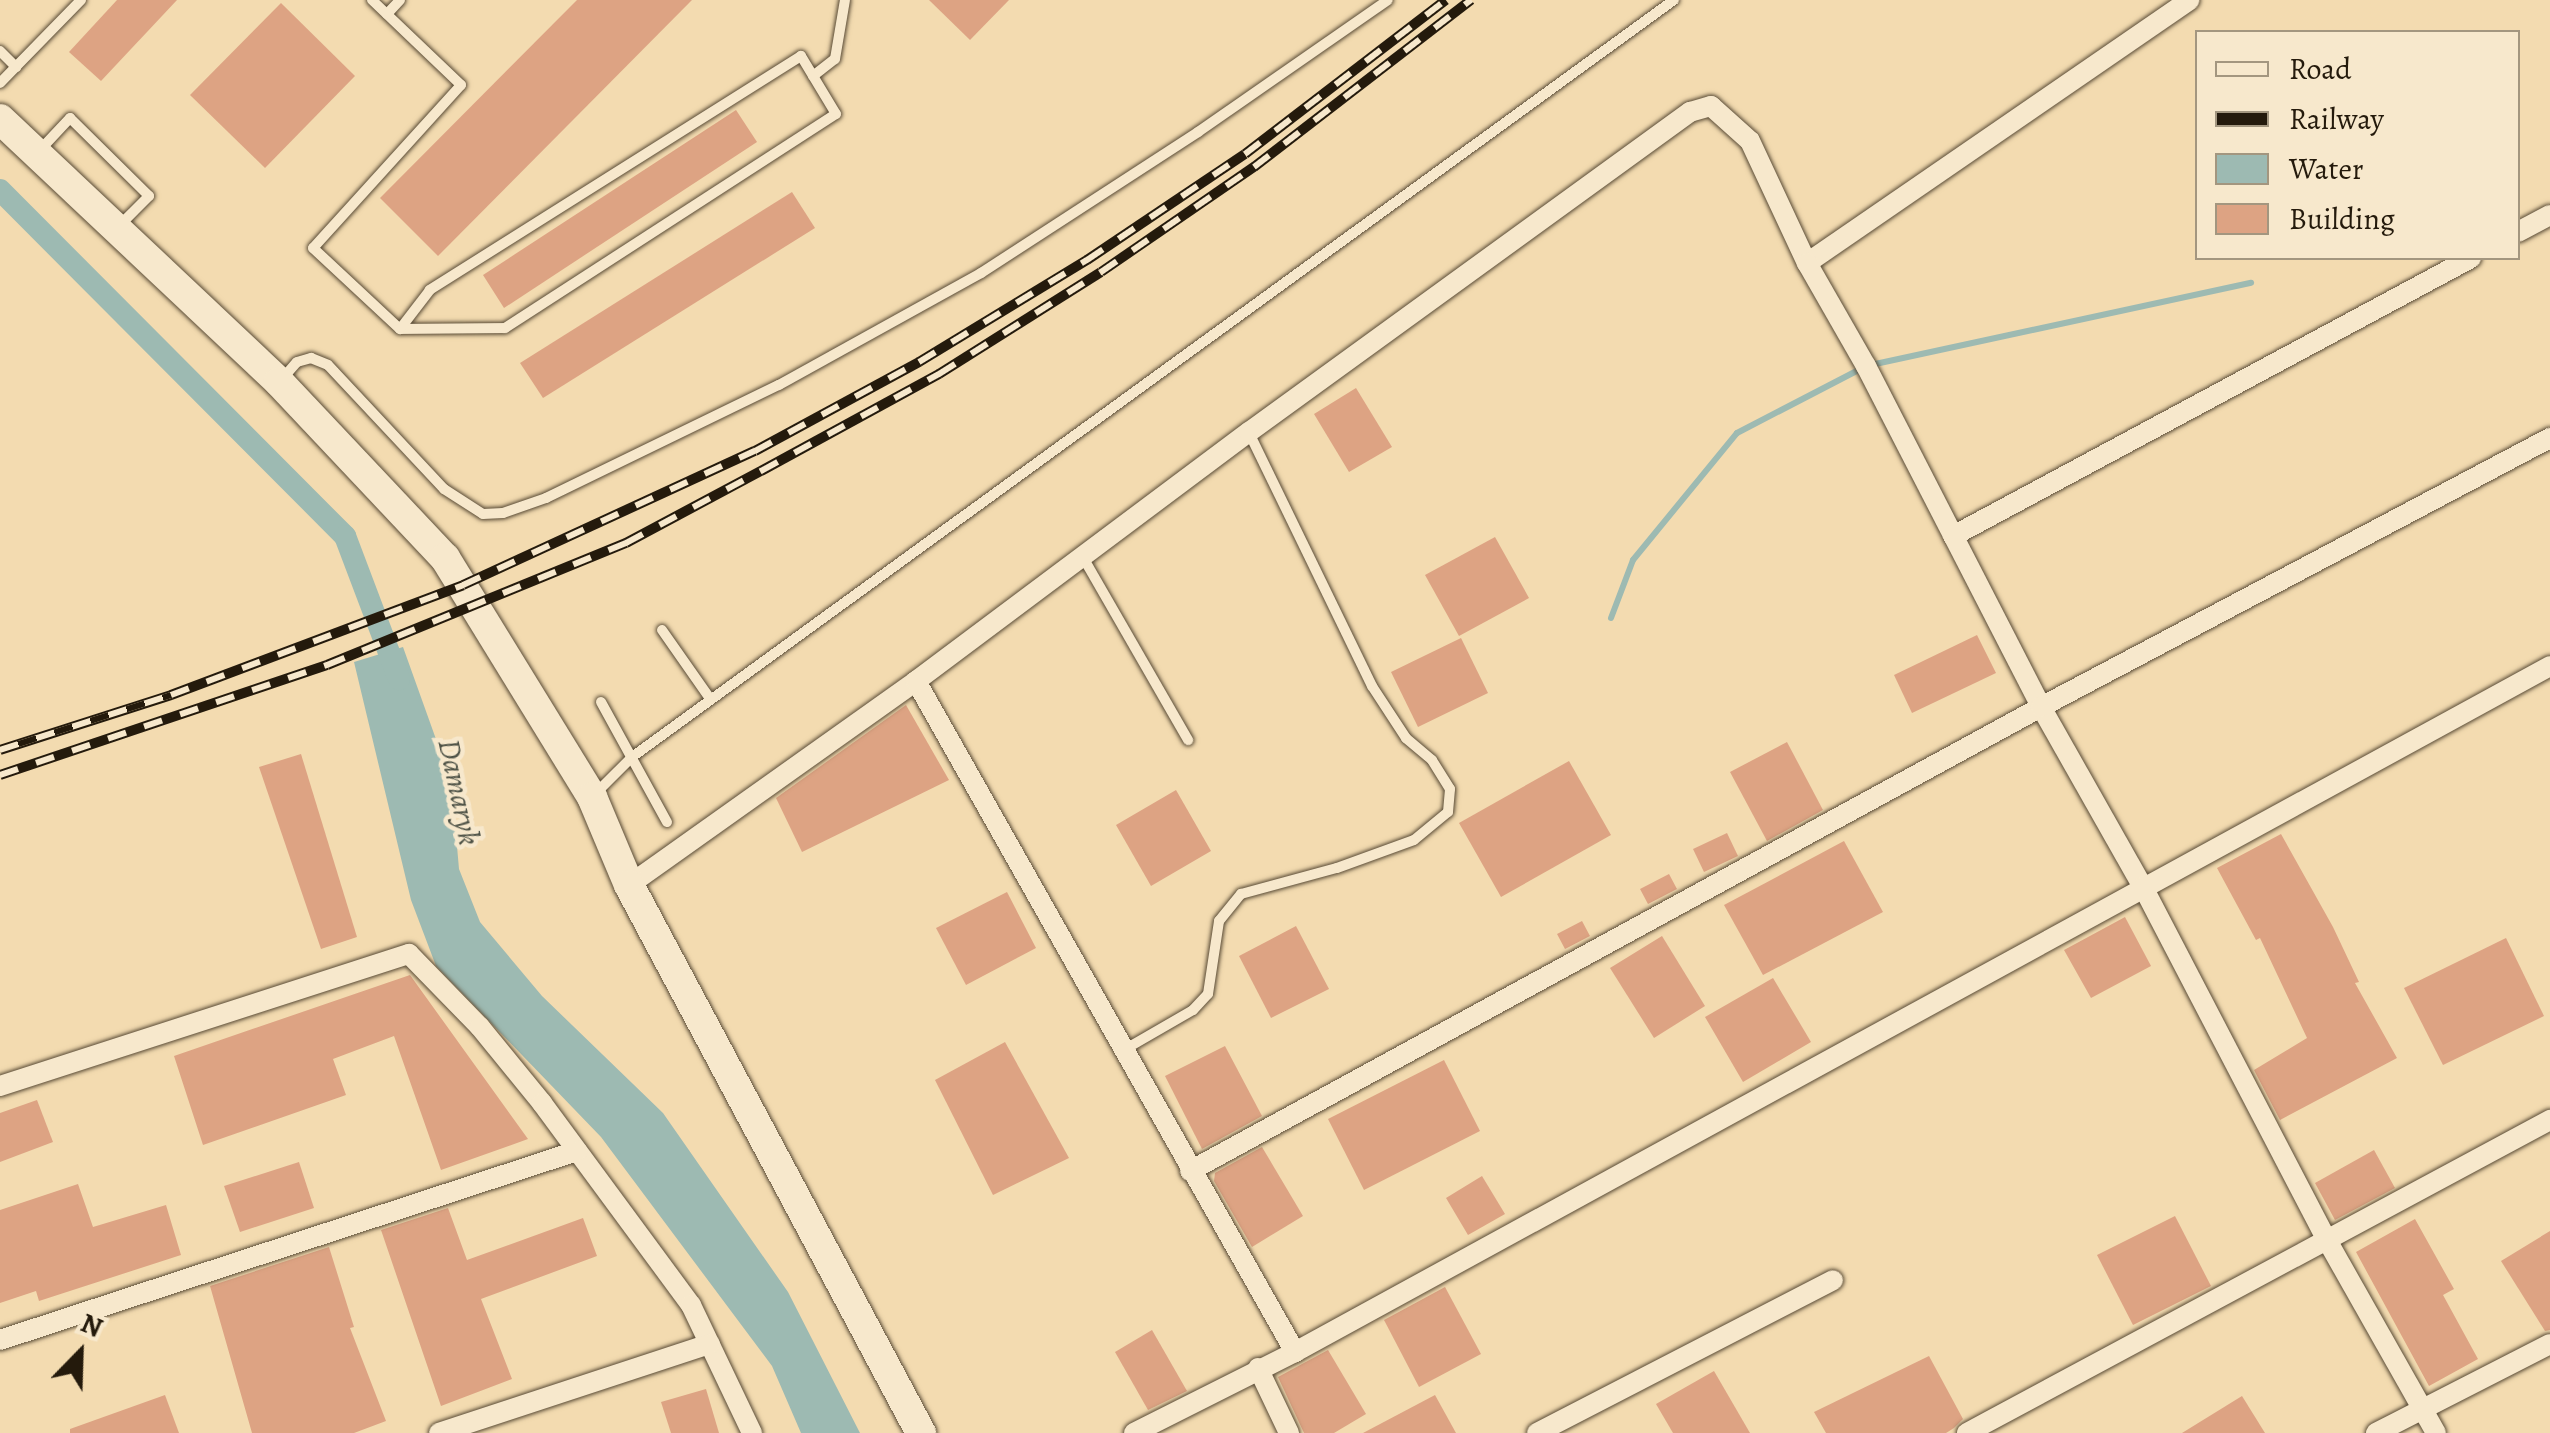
<!DOCTYPE html>
<html>
<head>
<meta charset="utf-8">
<style>
  body { margin:0 }
  #map { position:relative; width:2550px; height:1433px; overflow:hidden; background:#f3dbb0; font-family:Alegreya,serif }
  div>[style] { position:absolute }
  .water>* { inset:0; background:#9dbab2 }
  .stream>* { height:6px; margin:-3px; padding:0 3px; transform-origin:3px; border-radius:3px; background:#9dbab2 }
  .canal>* { height:22px; margin:-11px; padding:0 11px; transform-origin:11px; border-radius:11px; background:#9dbab2 }
  .building>* { inset:0; background:#dda383 }
  .roads { filter:drop-shadow(0 0 2px #584a35) drop-shadow(0 0 2px #584a35) }
  .service>* { height:10px; margin:-5px; padding:0 5px; transform-origin:5px; border-radius:5px; background:#f7e8cc }
  .minor>* { height:20px; margin:-10px; padding:0 10px; transform-origin:10px; border-radius:10px; background:#f7e8cc }
  .secondary>* { height:30px; margin:-15px; padding:0 15px; transform-origin:15px; border-radius:15px; background:#f7e8cc }
  .rail>* { height:10px; margin-top:-5px; transform-origin:0; background:repeating-linear-gradient(90deg,#f7e8cc 0 19px,#241a0c 0 38px); box-sizing:border-box; border-block:2px solid #241a0c }
  span { translate:-50% -50%; white-space:nowrap; text-align:center; line-height:1.15; -webkit-text-stroke:9px #f7e8cc; paint-order:stroke }
  .water-label { font-size:30px; color:#4e5246; font-style:italic }
  .legend { position:absolute; left:2195px; top:30px; width:325px; height:230px; box-sizing:border-box; background:#f7e8cc; border:2px solid #a3967f; margin:0; padding:12px 18px; list-style:none; font-size:30px; color:#241a0c }
  .legend li { display:flex; align-items:center; gap:20px; height:50px }
  .legend b { width:50px; border:2px solid #a3967f }
  .north { position:absolute; left:30px; top:1303px; width:100px; height:100px; -webkit-text-stroke:8px #f7e8cc; paint-order:stroke; rotate:23deg; font-size:28px; font-weight:700; line-height:40px; text-align:center; color:#241a0c }
  .north::after { content:''; display:block; margin:auto; width:35px; height:45px; background:#241a0c; clip-path:polygon(50% 0,100% 100%,50% 72%,0 100%) }
</style>
</head>
<body>
<div id="map">
  <div class="water">
    <div style="clip-path:polygon(403px 647px,437px 742px,454px 812px,459px 869px,480px 922px,542px 996px,663px 1113px,788px 1292px,860px 1433px,801px 1433px,772px 1366px,601px 1137px,436px 966px,411px 900px,354px 662px)"></div>
  </div>
  <div class="stream">
    <div style="left:1611px;top:618px;width:62px;rotate:-69.2deg"></div>
    <div style="left:1633px;top:560px;width:164px;rotate:-50.7deg"></div>
    <div style="left:1737px;top:433px;width:145px;rotate:-27.4deg"></div>
    <div style="left:1866px;top:366px;width:394px;rotate:-12.2deg"></div>
  </div>
  <div class="canal">
    <div style="left:0;top:190px;width:489px;rotate:45.1deg"></div>
    <div style="left:345px;top:536px;width:153px;rotate:69.3deg"></div>
  </div>
  <div class="building">
    <div style="clip-path:polygon(117px 0,177px 0,101px 81px,69px 52px)"></div>
    <div style="clip-path:polygon(577px 0,692px 0,438px 256px,380px 198px)"></div>
    <div style="clip-path:polygon(929px 0,1009px 0,970px 40px)"></div>
    <div style="clip-path:polygon(281px 3px,355px 76px,265px 168px,190px 95px)"></div>
    <div style="clip-path:polygon(736px 110px,757px 142px,504px 308px,483px 275px)"></div>
    <div style="clip-path:polygon(792px 192px,815px 228px,543px 398px,520px 363px)"></div>
    <div style="clip-path:polygon(1356px 388px,1392px 447px,1349px 472px,1314px 414px)"></div>
    <div style="clip-path:polygon(1495px 537px,1529px 598px,1459px 636px,1425px 575px)"></div>
    <div style="clip-path:polygon(1977px 635px,1996px 673px,1912px 713px,1894px 675px)"></div>
    <div style="clip-path:polygon(1461px 638px,1488px 693px,1418px 727px,1391px 672px)"></div>
    <div style="clip-path:polygon(906px 705px,949px 780px,802px 852px,776px 798px)"></div>
    <div style="clip-path:polygon(1787px 742px,1823px 810px,1767px 841px,1730px 772px)"></div>
    <div style="clip-path:polygon(301px 754px,357px 937px,321px 949px,259px 767px)"></div>
    <div style="clip-path:polygon(1569px 761px,1611px 835px,1501px 897px,1459px 823px)"></div>
    <div style="clip-path:polygon(1176px 790px,1211px 851px,1151px 886px,1116px 825px)"></div>
    <div style="clip-path:polygon(1727px 833px,1738px 856px,1704px 872px,1693px 849px)"></div>
    <div style="clip-path:polygon(2281px 834px,2333px 927px,2359px 982px,2355px 983px,2397px 1058px,2280px 1120px,2254px 1070px,2307px 1038px,2260px 938px,2256px 940px,2217px 868px)"></div>
    <div style="clip-path:polygon(1844px 841px,1883px 912px,1763px 975px,1724px 905px)"></div>
    <div style="clip-path:polygon(1669px 874px,1677px 889px,1648px 904px,1640px 889px)"></div>
    <div style="clip-path:polygon(1007px 892px,1036px 948px,966px 985px,936px 928px)"></div>
    <div style="clip-path:polygon(2125px 917px,2151px 966px,2091px 998px,2064px 950px)"></div>
    <div style="clip-path:polygon(1582px 921px,1590px 936px,1565px 949px,1557px 934px)"></div>
    <div style="clip-path:polygon(1296px 926px,1329px 989px,1271px 1018px,1239px 956px)"></div>
    <div style="clip-path:polygon(1662px 936px,1705px 1006px,1654px 1038px,1610px 968px)"></div>
    <div style="clip-path:polygon(2506px 938px,2544px 1016px,2443px 1065px,2404px 988px)"></div>
    <div style="clip-path:polygon(410px 975px,528px 1139px,441px 1170px,394px 1036px,333px 1059px,346px 1095px,203px 1145px,174px 1056px)"></div>
    <div style="clip-path:polygon(1773px 978px,1811px 1042px,1743px 1082px,1705px 1017px)"></div>
    <div style="clip-path:polygon(1005px 1042px,1069px 1158px,993px 1195px,935px 1080px)"></div>
    <div style="clip-path:polygon(1225px 1046px,1262px 1116px,1202px 1149px,1165px 1076px)"></div>
    <div style="clip-path:polygon(1444px 1060px,1480px 1131px,1364px 1190px,1328px 1119px)"></div>
    <div style="clip-path:polygon(37px 1100px,53px 1142px,0 1162px,0 1113px)"></div>
    <div style="clip-path:polygon(1262px 1147px,1303px 1216px,1252px 1247px,1214px 1181px,1215px 1173px)"></div>
    <div style="clip-path:polygon(2374px 1150px,2395px 1188px,2335px 1220px,2315px 1183px)"></div>
    <div style="clip-path:polygon(299px 1162px,314px 1208px,240px 1232px,224px 1186px)"></div>
    <div style="clip-path:polygon(1482px 1176px,1505px 1214px,1468px 1235px,1446px 1198px)"></div>
    <div style="clip-path:polygon(78px 1184px,93px 1227px,166px 1205px,181px 1255px,39px 1301px,36px 1291px,0 1303px,0 1210px)"></div>
    <div style="clip-path:polygon(448px 1208px,467px 1260px,583px 1218px,597px 1256px,481px 1299px,512px 1379px,441px 1406px,381px 1230px)"></div>
    <div style="clip-path:polygon(2175px 1216px,2211px 1286px,2133px 1325px,2097px 1255px)"></div>
    <div style="clip-path:polygon(2415px 1219px,2454px 1289px,2443px 1295px,2478px 1359px,2429px 1386px,2356px 1252px)"></div>
    <div style="clip-path:polygon(2550px 1231px,2550px 1330px,2545px 1331px,2501px 1261px)"></div>
    <div style="clip-path:polygon(329px 1247px,354px 1327px,350px 1328px,386px 1421px,354px 1433px,252px 1433px,210px 1286px)"></div>
    <div style="clip-path:polygon(1445px 1287px,1481px 1354px,1419px 1387px,1384px 1320px)"></div>
    <div style="clip-path:polygon(1152px 1330px,1187px 1391px,1148px 1410px,1115px 1352px)"></div>
    <div style="clip-path:polygon(1328px 1350px,1366px 1414px,1334px 1433px,1304px 1433px,1278px 1377px)"></div>
    <div style="clip-path:polygon(1929px 1356px,1963px 1419px,1954px 1428px,1946px 1433px,1826px 1433px,1814px 1412px)"></div>
    <div style="clip-path:polygon(1714px 1371px,1750px 1433px,1673px 1433px,1656px 1404px)"></div>
    <div style="clip-path:polygon(706px 1389px,719px 1433px,671px 1433px,661px 1402px)"></div>
    <div style="clip-path:polygon(165px 1395px,179px 1433px,70px 1433px,70px 1429px)"></div>
    <div style="clip-path:polygon(1435px 1395px,1456px 1433px,1363px 1433px)"></div>
    <div style="clip-path:polygon(2242px 1396px,2265px 1433px,2182px 1433px)"></div>
  </div>
  <div class="roads">
    <div class="service">
      <div style="left:372px;top:0;width:123px;rotate:43.7deg"></div>
      <div style="left:461px;top:85px;width:220px;rotate:132.2deg"></div>
      <div style="left:313px;top:248px;width:119px;rotate:43deg"></div>
      <div style="left:400px;top:329px;width:105px;rotate:-0.5deg"></div>
      <div style="left:505px;top:328px;width:394px;rotate:-32.9deg"></div>
      <div style="left:836px;top:114px;width:68px;rotate:-121.1deg"></div>
      <div style="left:801px;top:56px;width:439px;rotate:147.8deg"></div>
      <div style="left:430px;top:290px;width:49px;rotate:127.6deg"></div>
      <div style="left:387px;top:14px;width:19px;rotate:-47deg"></div>
      <div style="left:0;top:51px;width:23px;rotate:45deg"></div>
      <div style="left:813px;top:76px;width:28px;rotate:-38deg"></div>
      <div style="left:835px;top:59px;width:60px;rotate:-80.4deg"></div>
      <div style="left:0;top:83px;width:116px;rotate:-45.7deg"></div>
      <div style="left:40px;top:150px;width:44px;rotate:-46.8deg"></div>
      <div style="left:70px;top:118px;width:111px;rotate:44.6deg"></div>
      <div style="left:149px;top:196px;width:44px;rotate:135deg"></div>
      <div style="left:283px;top:378px;width:21px;rotate:-49deg"></div>
      <div style="left:297px;top:362px;width:15px;rotate:-16deg"></div>
      <div style="left:311px;top:358px;width:18px;rotate:22deg"></div>
      <div style="left:328px;top:365px;width:170px;rotate:46.9deg"></div>
      <div style="left:444px;top:489px;width:46px;rotate:32.7deg"></div>
      <div style="left:483px;top:514px;width:20px;rotate:-3deg"></div>
      <div style="left:503px;top:513px;width:46px;rotate:-19.2deg"></div>
      <div style="left:546px;top:498px;width:259px;rotate:-25.9deg"></div>
      <div style="left:779px;top:385px;width:231px;rotate:-29deg"></div>
      <div style="left:981px;top:273px;width:259px;rotate:-33deg"></div>
      <div style="left:1198px;top:132px;width:231px;rotate:-34.8deg"></div>
      <div style="left:1084px;top:559px;width:209px;rotate:60.1deg"></div>
      <div style="left:662px;top:630px;width:85px;rotate:55deg"></div>
      <div style="left:601px;top:702px;width:137px;rotate:61.2deg"></div>
      <div style="left:596px;top:793px;width:51px;rotate:-45deg"></div>
      <div style="left:632px;top:757px;width:1288px;rotate:-36deg"></div>
      <div style="left:1122px;top:1051px;width:82px;rotate:-30deg"></div>
      <div style="left:1193px;top:1010px;width:22px;rotate:-47deg"></div>
      <div style="left:1208px;top:994px;width:74px;rotate:-81.4deg"></div>
      <div style="left:1219px;top:921px;width:35px;rotate:-51deg"></div>
      <div style="left:1241px;top:894px;width:99px;rotate:-15.2deg"></div>
      <div style="left:1337px;top:868px;width:82px;rotate:-20deg"></div>
      <div style="left:1414px;top:840px;width:44px;rotate:-39.5deg"></div>
      <div style="left:1448px;top:812px;width:23px;rotate:-85deg"></div>
      <div style="left:1450px;top:789px;width:34px;rotate:-122deg"></div>
      <div style="left:1432px;top:760px;width:34px;rotate:-140deg"></div>
      <div style="left:1406px;top:738px;width:62px;rotate:-123.2deg"></div>
      <div style="left:1372px;top:686px;width:281px;rotate:-115.9deg"></div>
    </div>
    <div class="minor">
      <div style="left:2518px;top:232px;width:36px;rotate:-28deg"></div>
      <div style="left:1807px;top:263px;width:464px;rotate:-34.5deg"></div>
      <div style="left:1953px;top:536px;width:588px;rotate:-28.22deg"></div>
      <div style="left:916px;top:681px;width:771px;rotate:60.54deg"></div>
      <div style="left:629px;top:885px;width:352px;rotate:-35.4deg"></div>
      <div style="left:916px;top:681px;width:416px;rotate:-36.8deg"></div>
      <div style="left:1249px;top:432px;width:545px;rotate:-35.97deg"></div>
      <div style="left:1690px;top:112px;width:22px;rotate:-16deg"></div>
      <div style="left:1711px;top:106px;width:52px;rotate:41.9deg"></div>
      <div style="left:1750px;top:141px;width:135px;rotate:65deg"></div>
      <div style="left:1807px;top:263px;width:119px;rotate:60.2deg"></div>
      <div style="left:1866px;top:366px;width:383px;rotate:62.8deg"></div>
      <div style="left:2041px;top:707px;width:207px;rotate:60.5deg"></div>
      <div style="left:2143px;top:887px;width:400px;rotate:62.5deg"></div>
      <div style="left:2328px;top:1242px;width:219px;rotate:60.5deg"></div>
      <div style="left:0;top:1086px;width:430px;rotate:-17.9deg"></div>
      <div style="left:409px;top:954px;width:102px;rotate:45.8deg"></div>
      <div style="left:480px;top:1027px;width:98px;rotate:50.8deg"></div>
      <div style="left:542px;top:1103px;width:251px;rotate:53.6deg"></div>
      <div style="left:691px;top:1305px;width:142px;rotate:64.5deg"></div>
      <div style="left:1190px;top:1171px;width:969px;rotate:-28.6deg"></div>
      <div style="left:2041px;top:707px;width:576px;rotate:-27.86deg"></div>
      <div style="left:0;top:1340px;width:607px;rotate:-18.14deg"></div>
      <div style="left:1258px;top:1368px;width:72px;rotate:64.5deg"></div>
      <div style="left:439px;top:1433px;width:285px;rotate:-18.2deg"></div>
      <div style="left:1134px;top:1433px;width:180px;rotate:-26.7deg"></div>
      <div style="left:1295px;top:1352px;width:1430px;rotate:-28.66deg"></div>
      <div style="left:1537px;top:1433px;width:333px;rotate:-27.3deg"></div>
      <div style="left:1967px;top:1433px;width:662px;rotate:-28.23deg"></div>
      <div style="left:2376px;top:1433px;width:195px;rotate:-27.1deg"></div>
    </div>
    <div class="secondary">
      <div style="left:0;top:119px;width:383px;rotate:43.3deg"></div>
      <div style="left:279px;top:382px;width:242px;rotate:46.7deg"></div>
      <div style="left:445px;top:558px;width:281px;rotate:58.4deg"></div>
      <div style="left:592px;top:797px;width:95px;rotate:67.2deg"></div>
      <div style="left:629px;top:885px;width:621px;rotate:61.95deg"></div>
    </div>
  </div>
  <div class="rail">
    <div style="left:0;top:750px;width:180px;rotate:-17.8deg"></div>
    <div style="left:171px;top:695px;width:312px;rotate:-20.6deg"></div>
    <div style="left:463px;top:585px;width:321px;rotate:-24.7deg"></div>
    <div style="left:755px;top:451px;width:187px;rotate:-28.5deg"></div>
    <div style="left:919px;top:362px;width:197px;rotate:-31.3deg"></div>
    <div style="left:1087px;top:260px;width:190px;rotate:-33.9deg"></div>
    <div style="left:1245px;top:154px;width:253px;rotate:-37.5deg"></div>
    <div style="left:0;top:775px;width:345px;rotate:-18.6deg"></div>
    <div style="left:327px;top:665px;width:323px;rotate:-22.2deg"></div>
    <div style="left:626px;top:543px;width:153px;rotate:-28.1deg"></div>
    <div style="left:761px;top:471px;width:203px;rotate:-28.6deg"></div>
    <div style="left:939px;top:374px;width:191px;rotate:-32.2deg"></div>
    <div style="left:1101px;top:272px;width:186px;rotate:-34.5deg"></div>
    <div style="left:1254px;top:167px;width:274px;rotate:-37.6deg"></div>
  </div>
  <div class="water-label">
    <span style="left:459px;top:792px;rotate:78deg">Damaryk</span>
  </div>
  <ul class="legend">
  <li><b style="height:12px;background:#f7e8cc"></b>Road</li>
  <li><b style="height:12px;background:#241a0c"></b>Railway</li>
  <li><b style="height:28px;background:#9dbab2"></b>Water</li>
  <li><b style="height:28px;background:#dda383"></b>Building</li>
  </ul>
  <div class="north">N</div>
</div>
</body>
</html>
